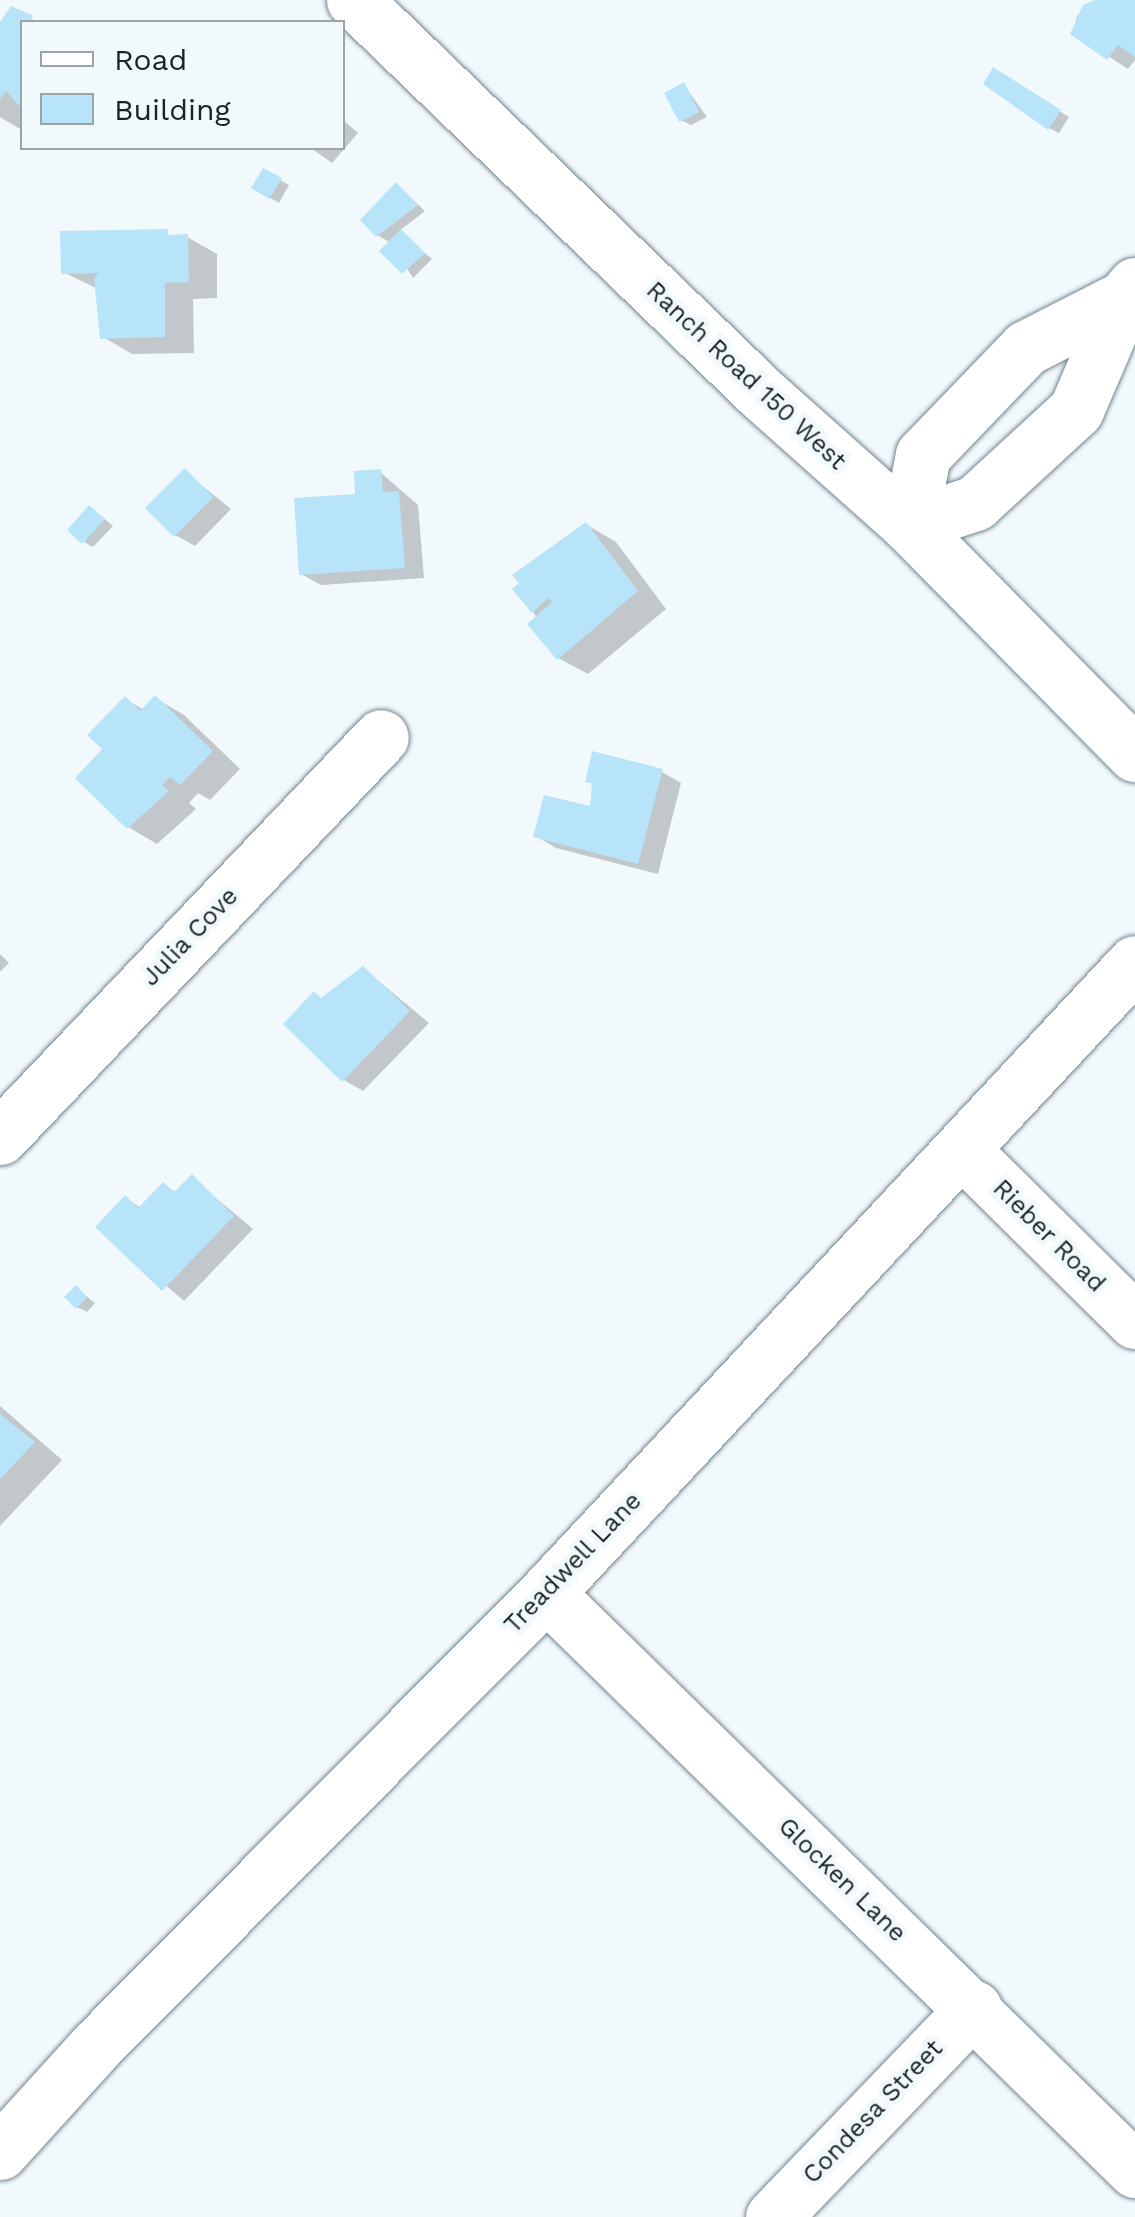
<!DOCTYPE html>
<html>
<head>
<meta charset="utf-8">
<style>
  body { margin:0 }
  #map { position:relative; width:1135px; height:2217px; overflow:hidden; background:#f2f9fd; font-family:"Work Sans",sans-serif }
  div>[style] { position:absolute }
  .shadow>* { inset:0; background:#0003 }
  .building>* { inset:0; background:#b7e4f8 }
  .roads { filter:drop-shadow(0 0 2px #73858d) drop-shadow(0 0 2px #73858d) }
  .minor>* { height:55px; margin:-27.5px; padding:0 27.5px; transform-origin:27.5px; border-radius:27.5px; background:#fff }
  .major>* { height:55px; margin:-27.5px; padding:0 27.5px; transform-origin:27.5px; border-radius:27.5px; background:#fff }
  span { translate:-50% -50%; white-space:nowrap; text-align:center; line-height:1.15; -webkit-text-stroke:10px #f2f9fd; paint-order:stroke }
  .street-label { font-size:25px; color:#1c2326 }
  .legend { position:absolute; left:20px; top:20px; width:325px; height:130px; box-sizing:border-box; background:#f2f9fd; border:2px solid #9ca3a7; margin:0; padding:12px 18px; list-style:none; font-size:30px; color:#1c2326 }
  .legend li { display:flex; align-items:center; gap:20px; height:50px }
  .legend b { width:50px; border:2px solid #9ca3a7 }
</style>
</head>
<body>
<div id="map">
  <div class="shadow">
    <div style="clip-path:polygon(1096px 0,1135px 0,1135px 60px,1128px 69px,1073px 33px,1077px 16px)"></div>
    <div style="clip-path:polygon(16px 10px,37px 22px,22px 22px,20px 129px,0 117px,0 31px)"></div>
    <div style="clip-path:polygon(994px 70px,1069px 117px,1059px 133px,1049px 128px)"></div>
    <div style="clip-path:polygon(684px 85px,707px 117px,691px 125px,681px 120px)"></div>
    <div style="clip-path:polygon(342px 119px,358px 133px,332px 163px,311px 148px,342px 148px)"></div>
    <div style="clip-path:polygon(264px 171px,289px 185px,279px 203px,254px 188px)"></div>
    <div style="clip-path:polygon(397px 185px,425px 211px,399px 231px,432px 259px,413px 278px,391px 243px,377px 235px)"></div>
    <div style="clip-path:polygon(187px 237px,217px 254px,217px 298px,193px 299px,194px 353px,132px 354px,103px 337px,98px 289px,63px 272px)"></div>
    <div style="clip-path:polygon(185px 472px,231px 509px,195px 546px,175px 535px)"></div>
    <div style="clip-path:polygon(380px 472px,418px 505px,424px 578px,321px 585px,301px 574px)"></div>
    <div style="clip-path:polygon(99px 514px,113px 526px,93px 547px,84px 542px)"></div>
    <div style="clip-path:polygon(587px 525px,616px 542px,666px 609px,588px 674px,558px 658px,533px 611px)"></div>
    <div style="clip-path:polygon(155px 698px,184px 715px,240px 769px,210px 800px,198px 793px,189px 803px,196px 809px,157px 844px,128px 827px,106px 749px,125px 699px,144px 710px)"></div>
    <div style="clip-path:polygon(662px 772px,681px 783px,658px 874px,556px 848px,536px 836px,592px 809px,595px 785px,587px 781px)"></div>
    <div style="clip-path:polygon(0 954px,9px 963px,0 972px)"></div>
    <div style="clip-path:polygon(364px 969px,429px 1023px,363px 1091px,344px 1080px)"></div>
    <div style="clip-path:polygon(192px 1178px,253px 1229px,184px 1301px,98px 1227px,125px 1198px,141px 1208px,163px 1185px,177px 1193px)"></div>
    <div style="clip-path:polygon(76px 1288px,95px 1303px,87px 1312px,77px 1307px)"></div>
    <div style="clip-path:polygon(0 1406px,62px 1460px,0 1526px)"></div>
  </div>
  <div class="building">
    <div style="clip-path:polygon(1095px 0,1135px 0,1135px 57px,1118px 45px,1107px 60px,1070px 34px,1083px 5px)"></div>
    <div style="clip-path:polygon(11px 6px,32px 15px,33px 22px,22px 22px,22px 109px,6px 91px,0 99px,0 22px)"></div>
    <div style="clip-path:polygon(993px 67px,1061px 110px,1048px 130px,983px 84px)"></div>
    <div style="clip-path:polygon(684px 82px,699px 112px,679px 122px,664px 93px)"></div>
    <div style="clip-path:polygon(263px 168px,282px 178px,269px 199px,251px 188px)"></div>
    <div style="clip-path:polygon(396px 182px,418px 205px,376px 237px,360px 220px)"></div>
    <div style="clip-path:polygon(168px 229px,168px 235px,188px 234px,189px 282px,165px 283px,165px 337px,100px 339px,94px 278px,99px 273px,61px 274px,60px 231px)"></div>
    <div style="clip-path:polygon(401px 229px,425px 253px,402px 274px,379px 251px)"></div>
    <div style="clip-path:polygon(185px 468px,213px 497px,174px 537px,145px 508px)"></div>
    <div style="clip-path:polygon(381px 469px,383px 492px,399px 491px,405px 568px,299px 575px,294px 498px,355px 494px,354px 471px)"></div>
    <div style="clip-path:polygon(89px 505px,105px 519px,82px 544px,67px 530px)"></div>
    <div style="clip-path:polygon(586px 522px,638px 591px,557px 660px,527px 624px,552px 602px,548px 598px,532px 613px,512px 589px,519px 583px,512px 575px)"></div>
    <div style="clip-path:polygon(155px 695px,213px 751px,180px 785px,170px 777px,162px 785px,169px 791px,127px 829px,75px 778px,102px 749px,87px 735px,125px 696px,140px 711px)"></div>
    <div style="clip-path:polygon(592px 751px,663px 769px,638px 864px,533px 837px,544px 795px,590px 806px,592px 783px,585px 782px)"></div>
    <div style="clip-path:polygon(363px 966px,410px 1011px,342px 1082px,283px 1024px,314px 991px,321px 998px)"></div>
    <div style="clip-path:polygon(192px 1174px,234px 1216px,162px 1291px,95px 1227px,125px 1195px,138px 1208px,163px 1182px,174px 1192px)"></div>
    <div style="clip-path:polygon(76px 1285px,87px 1297px,76px 1309px,64px 1297px)"></div>
    <div style="clip-path:polygon(0 1414px,35px 1442px,0 1479px)"></div>
  </div>
  <div class="roads">
    <div class="minor">
      <div style="left:1124px;top:298px;width:110px;rotate:153deg"></div>
      <div style="left:1026px;top:348px;width:149px;rotate:133.9deg"></div>
      <div style="left:923px;top:455px;width:71px;rotate:101.3deg"></div>
      <div style="left:909px;top:525px;width:70px;rotate:-18.4deg"></div>
      <div style="left:975px;top:503px;width:137px;rotate:-42.6deg"></div>
      <div style="left:1076px;top:410px;width:122px;rotate:-66.8deg"></div>
      <div style="left:1124px;top:298px;width:17px;rotate:-50deg"></div>
      <div style="left:0;top:1137px;width:552px;rotate:-46.39deg"></div>
      <div style="left:963px;top:1151px;width:242px;rotate:44.7deg"></div>
      <div style="left:546px;top:1593px;width:825px;rotate:44.41deg"></div>
      <div style="left:0;top:2152px;width:143px;rotate:-47.8deg"></div>
      <div style="left:96px;top:2046px;width:639px;rotate:-45.19deg"></div>
      <div style="left:546px;top:1593px;width:862px;rotate:-46.93deg"></div>
      <div style="left:773px;top:2217px;width:290px;rotate:-46.1deg"></div>
    </div>
    <div class="major">
      <div style="left:354px;top:0;width:566px;rotate:44deg"></div>
      <div style="left:761px;top:393px;width:198px;rotate:41.7deg"></div>
      <div style="left:909px;top:525px;width:322px;rotate:45.4deg"></div>
    </div>
  </div>
  <div class="street-label">
    <span style="left:746px;top:376px;rotate:43deg">Ranch Road 150 West</span>
    <span style="left:190px;top:937px;rotate:-46deg">Julia Cove</span>
    <span style="left:1049px;top:1236px;rotate:45deg">Rieber Road</span>
    <span style="left:573px;top:1563px;rotate:-46deg">Treadwell Lane</span>
    <span style="left:842px;top:1880px;rotate:44deg">Glocken Lane</span>
    <span style="left:873px;top:2112px;rotate:-46deg">Condesa Street</span>
  </div>
  <ul class="legend">
  <li><b style="height:12px;background:#fff"></b>Road</li>
  <li><b style="height:28px;background:#b7e4f8"></b>Building</li>
  </ul>
</div>
</body>
</html>
